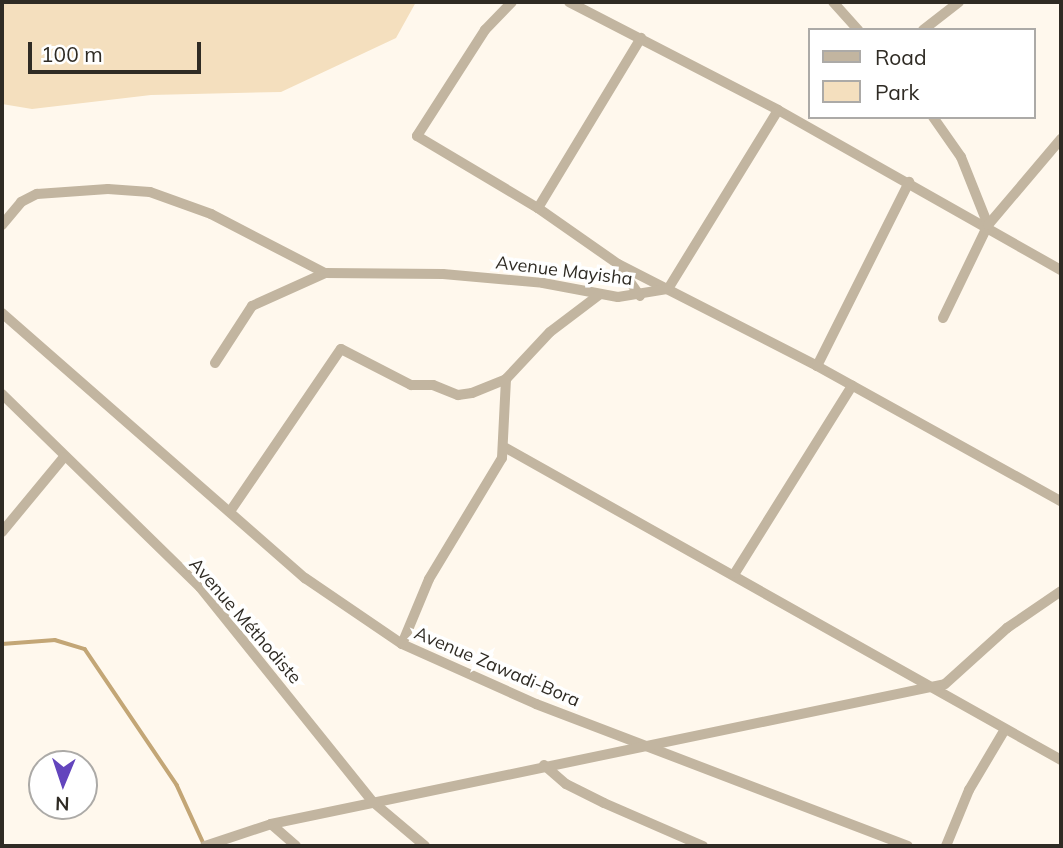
<!DOCTYPE html>
<html>
<head>
<meta charset="utf-8">
<style>
  body { margin:0 }
  #map { position:relative; width:1063px; height:848px; overflow:hidden; background:#fff8ed; font-family:Mulish,sans-serif }
  div>[style] { position:absolute }
  .green>* { inset:0; background:#f4dfbe }
  .stream>* { height:3.5px; margin:-1.75px; padding:0 1.75px; transform-origin:1.75px; border-radius:1.75px; background:#c3a676 }
  .street>* { height:10px; margin:-5px; padding:0 5px; transform-origin:5px; border-radius:5px; background:#c2b5a0 }
  span { translate:-50% -50%; white-space:nowrap; text-align:center; line-height:1.15; -webkit-text-stroke:7px #fff; paint-order:stroke }
  .street-label { font-size:18px; color:#2f2b24 }
  .frame { position:absolute; inset:0; border:4px solid #2f2b24; pointer-events:none }
  .legend { position:absolute; left:808px; top:28px; width:228px; height:91px; box-sizing:border-box; background:#fff; border:2px solid #acaaa7; margin:0; padding:9px 12px; list-style:none; font-size:21px; color:#2f2b24 }
  .legend li { display:flex; align-items:center; gap:14px; height:35px }
  .legend b { width:35px; border:2px solid #acaaa7 }
  .north { position:absolute; left:28px; top:750px; width:70px; height:70px; box-sizing:border-box; background:#fff; border:2px solid #acaaa7; border-radius:50%; rotate:182deg; font-size:19px; font-weight:700; line-height:28px; text-align:center; color:#2f2b24 }
  .north::after { content:''; display:block; margin:auto; width:24px; height:32px; background:#6345bd; clip-path:polygon(50% 0,100% 100%,50% 72%,0 100%) }
  .scale { position:absolute; left:28px; top:42px; width:173px; height:32px; box-sizing:border-box; border:4px solid #2f2b24; border-top:0; padding-left:9px; font-size:21px; line-height:24px; white-space:nowrap; color:#2f2b24; -webkit-text-stroke:5px #fff; paint-order:stroke }
</style>
</head>
<body>
<div id="map">
  <div class="green">
    <div style="clip-path:polygon(2px 2px,416px 2px,396px 38px,281px 92px,151px 95px,32px 109px,2px 104px)"></div>
  </div>
  <div class="stream">
    <div style="left:2px;top:644px;width:53px;rotate:-4.3deg"></div>
    <div style="left:55px;top:640px;width:31px;rotate:17deg"></div>
    <div style="left:85px;top:649px;width:164px;rotate:55.9deg"></div>
    <div style="left:177px;top:785px;width:65px;rotate:65.4deg"></div>
  </div>
  <div class="street">
    <div style="left:512px;top:2px;width:39px;rotate:134deg"></div>
    <div style="left:485px;top:30px;width:126px;rotate:122.7deg"></div>
    <div style="left:417px;top:136px;width:141px;rotate:30.8deg"></div>
    <div style="left:569px;top:2px;width:235px;rotate:27.3deg"></div>
    <div style="left:778px;top:110px;width:325px;rotate:29.5deg"></div>
    <div style="left:833px;top:2px;width:38px;rotate:48deg"></div>
    <div style="left:923px;top:30px;width:46px;rotate:-37.9deg"></div>
    <div style="left:933px;top:117px;width:49px;rotate:55deg"></div>
    <div style="left:961px;top:157px;width:73px;rotate:68.3deg"></div>
    <div style="left:2px;top:225px;width:30px;rotate:-50deg"></div>
    <div style="left:21px;top:202px;width:18px;rotate:-27deg"></div>
    <div style="left:37px;top:194px;width:71px;rotate:-4deg"></div>
    <div style="left:108px;top:189px;width:42px;rotate:4.1deg"></div>
    <div style="left:150px;top:192px;width:65px;rotate:19.8deg"></div>
    <div style="left:211px;top:214px;width:128px;rotate:27.4deg"></div>
    <div style="left:618px;top:264px;width:224px;rotate:27.1deg"></div>
    <div style="left:817px;top:366px;width:279px;rotate:29deg"></div>
    <div style="left:668px;top:289px;width:210px;rotate:-58.4deg"></div>
    <div style="left:640px;top:296px;width:39px;rotate:-125deg"></div>
    <div style="left:618px;top:264px;width:98px;rotate:-145deg"></div>
    <div style="left:538px;top:208px;width:199px;rotate:-58.8deg"></div>
    <div style="left:2px;top:313px;width:403px;rotate:41.2deg"></div>
    <div style="left:305px;top:578px;width:117px;rotate:34.2deg"></div>
    <div style="left:402px;top:644px;width:147px;rotate:24.1deg"></div>
    <div style="left:536px;top:704px;width:398px;rotate:20.9deg"></div>
    <div style="left:943px;top:318px;width:103px;rotate:-64.2deg"></div>
    <div style="left:988px;top:225px;width:113px;rotate:-49.7deg"></div>
    <div style="left:215px;top:363px;width:68px;rotate:-57deg"></div>
    <div style="left:252px;top:306px;width:80px;rotate:-24.3deg"></div>
    <div style="left:325px;top:273px;width:118px;rotate:0.5deg"></div>
    <div style="left:443px;top:274px;width:100px;rotate:5.1deg"></div>
    <div style="left:543px;top:283px;width:76px;rotate:10.6deg"></div>
    <div style="left:618px;top:297px;width:51px;rotate:-9.1deg"></div>
    <div style="left:817px;top:366px;width:206px;rotate:-63.4deg"></div>
    <div style="left:2px;top:394px;width:277px;rotate:44.3deg"></div>
    <div style="left:200px;top:587px;width:276px;rotate:51.2deg"></div>
    <div style="left:373px;top:802px;width:68px;rotate:40.2deg"></div>
    <div style="left:506px;top:448px;width:637px;rotate:29.34deg"></div>
    <div style="left:231px;top:510px;width:195px;rotate:-55.7deg"></div>
    <div style="left:341px;top:349px;width:79px;rotate:27.2deg"></div>
    <div style="left:411px;top:385px;width:22px"></div>
    <div style="left:433px;top:385px;width:27px;rotate:22deg"></div>
    <div style="left:458px;top:395px;width:14px;rotate:-8deg"></div>
    <div style="left:472px;top:393px;width:37px;rotate:-22deg"></div>
    <div style="left:506px;top:379px;width:64px;rotate:-46.9deg"></div>
    <div style="left:550px;top:332px;width:63px;rotate:-37.2deg"></div>
    <div style="left:2px;top:532px;width:97px;rotate:-50.4deg"></div>
    <div style="left:735px;top:573px;width:221px;rotate:-58deg"></div>
    <div style="left:402px;top:644px;width:70px;rotate:-67.4deg"></div>
    <div style="left:429px;top:579px;width:141px;rotate:-58.9deg"></div>
    <div style="left:502px;top:458px;width:79px;rotate:-87.1deg"></div>
    <div style="left:544px;top:765px;width:29px;rotate:41deg"></div>
    <div style="left:566px;top:784px;width:42px;rotate:26.6deg"></div>
    <div style="left:604px;top:803px;width:108px;rotate:23.5deg"></div>
    <div style="left:271px;top:824px;width:33px;rotate:41deg"></div>
    <div style="left:205px;top:846px;width:70px;rotate:-18.4deg"></div>
    <div style="left:271px;top:824px;width:688px;rotate:-11.73deg"></div>
    <div style="left:945px;top:684px;width:84px;rotate:-42.1deg"></div>
    <div style="left:1007px;top:628px;width:65px;rotate:-34.4deg"></div>
    <div style="left:946px;top:846px;width:61px;rotate:-67.7deg"></div>
    <div style="left:969px;top:790px;width:69px;rotate:-59.3deg"></div>
  </div>
  <div class="street-label">
    <span style="left:564px;top:271px;rotate:7deg">Avenue Mayisha</span>
    <span style="left:245px;top:621px;rotate:49deg">Avenue Méthodiste</span>
    <span style="left:497px;top:667px;rotate:23deg">Avenue Zawadi-Bora</span>
  </div>
  <div class="frame"></div>
  <ul class="legend">
  <li><b style="height:9px;background:#c2b5a0"></b>Road</li>
  <li><b style="height:19px;background:#f4dfbe"></b>Park</li>
  </ul>
  <div class="north">N</div>
  <div class="scale">100 m</div>
</div>
</body>
</html>
